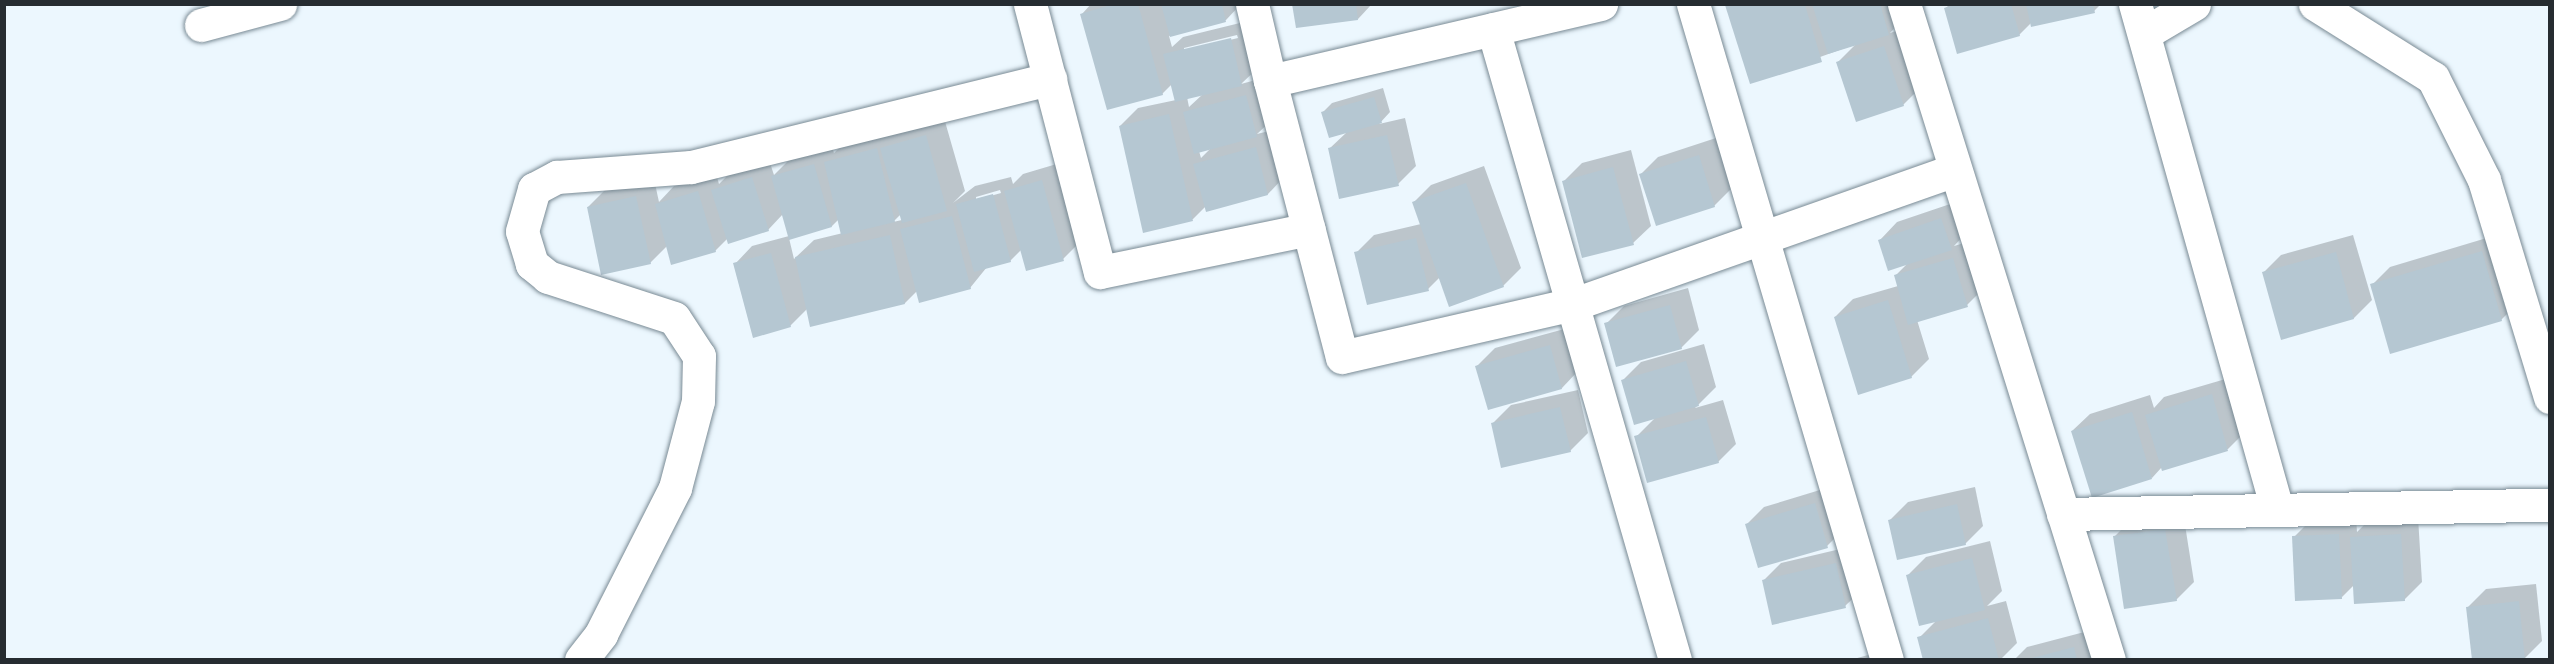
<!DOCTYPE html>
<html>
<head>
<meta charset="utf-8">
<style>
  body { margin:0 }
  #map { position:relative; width:2554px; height:664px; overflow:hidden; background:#ecf7fe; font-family:Montserrat,sans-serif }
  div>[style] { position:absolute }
  .shadow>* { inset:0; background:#0003 }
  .building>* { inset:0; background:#b5c7d2 }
  .roads { filter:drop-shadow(0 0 2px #798a94) drop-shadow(0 0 2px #798a94) }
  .street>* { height:33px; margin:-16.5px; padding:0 16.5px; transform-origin:16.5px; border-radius:16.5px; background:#fff }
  span { translate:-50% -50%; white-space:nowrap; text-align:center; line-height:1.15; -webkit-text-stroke:5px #ecf7fe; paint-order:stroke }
  .frame { position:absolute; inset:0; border:6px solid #262c31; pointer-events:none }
</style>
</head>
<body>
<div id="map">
  <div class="shadow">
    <div style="clip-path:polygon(evenodd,1091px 4px,1241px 4px,1226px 20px,1169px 36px,1172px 47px,1183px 37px,1248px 21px,1259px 67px,1241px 84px,1263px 78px,1274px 118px,1257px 134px,1273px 130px,1285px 176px,1268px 194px,1206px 206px,1193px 219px,1144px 231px,1120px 126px,1138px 108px,1176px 100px,1172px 84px,1162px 94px,1082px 14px,1091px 4px,1237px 35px,1238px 38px,1184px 51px,1184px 48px,1237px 35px,1091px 4px,1203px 94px,1189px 107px,1187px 97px,1203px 94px,1091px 4px,1211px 148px,1201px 158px,1199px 151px,1211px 148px)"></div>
    <div style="clip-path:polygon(1294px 4px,1372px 4px,1358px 19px)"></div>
    <div style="clip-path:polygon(1727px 4px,1903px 4px,1906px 16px,1890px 33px,1902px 29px,1921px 87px,1903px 105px,1838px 62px,1856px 44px,1751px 82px)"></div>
    <div style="clip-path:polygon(1950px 4px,2101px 4px,2094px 11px,2031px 23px,2019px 35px,1946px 8px)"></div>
    <div style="clip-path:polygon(1383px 88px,1390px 112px,1379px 124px,1405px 118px,1416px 166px,1398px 184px,1329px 149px,1347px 132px,1323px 112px,1332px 103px)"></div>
    <div style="clip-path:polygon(evenodd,944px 118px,965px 191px,953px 203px,975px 186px,1011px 177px,1013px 184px,1023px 174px,1060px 163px,1081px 241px,1063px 259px,1021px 250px,1010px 261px,987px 267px,970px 288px,918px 290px,905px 303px,808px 308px,790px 326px,735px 264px,752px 246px,789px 236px,783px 214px,768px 230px,728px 238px,715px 251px,668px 245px,650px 263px,588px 207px,606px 189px,654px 179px,659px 202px,674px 186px,716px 174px,719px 184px,731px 172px,769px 160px,774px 175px,790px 159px,832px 147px,834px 153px,843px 144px,944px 118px,1000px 190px,1001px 193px,976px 200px,976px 197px,1000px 190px,944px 118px,901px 214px,902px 220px,893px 222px,901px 214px,944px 118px,839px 219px,843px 233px,814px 240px,794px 259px,789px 238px,832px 226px,839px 219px)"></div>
    <div style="clip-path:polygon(1716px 138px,1732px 188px,1714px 206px,1640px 175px,1658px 157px)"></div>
    <div style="clip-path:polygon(1631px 150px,1651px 226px,1633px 243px,1564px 181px,1582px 163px)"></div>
    <div style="clip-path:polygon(1484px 166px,1521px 268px,1503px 286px,1440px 277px,1428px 289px,1356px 253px,1374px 235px,1421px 224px,1413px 203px,1431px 185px)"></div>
    <div style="clip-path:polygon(1959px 201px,1969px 230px,1954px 246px,1971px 241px,1985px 287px,1967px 305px,1917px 320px,1929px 359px,1911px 377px,1835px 317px,1853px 299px,1898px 286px,1895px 276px,1908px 263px,1880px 240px,1897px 222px)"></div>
    <div style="clip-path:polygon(2500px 234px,2519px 302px,2501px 320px,2372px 285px,2390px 267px)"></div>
    <div style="clip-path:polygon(2353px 235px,2372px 300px,2354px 318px,2282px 338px,2263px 273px,2281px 255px)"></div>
    <div style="clip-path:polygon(1688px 288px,1699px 330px,1681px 348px,1606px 324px,1624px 306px)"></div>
    <div style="clip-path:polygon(1568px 328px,1579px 370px,1562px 388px,1477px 366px,1495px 348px)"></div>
    <div style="clip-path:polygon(1704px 344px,1716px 387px,1695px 408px,1723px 400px,1736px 444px,1718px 462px,1636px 437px,1656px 417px,1623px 380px,1641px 362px)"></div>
    <div style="clip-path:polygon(2229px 378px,2246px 431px,2228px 449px,2162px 467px,2152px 478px,2072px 431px,2090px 414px,2150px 395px,2154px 408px,2164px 397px)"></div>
    <div style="clip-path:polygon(1578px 390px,1588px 433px,1570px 451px,1493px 423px,1511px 405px)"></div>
    <div style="clip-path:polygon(1833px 486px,1845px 528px,1827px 546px,1746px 525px,1764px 507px)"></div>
    <div style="clip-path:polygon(1975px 487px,1983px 526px,1965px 544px,1890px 520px,1908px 502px)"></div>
    <div style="clip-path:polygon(2183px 512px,2194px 582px,2176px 600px,2114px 537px,2132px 519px)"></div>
    <div style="clip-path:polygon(2356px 517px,2357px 532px,2369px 520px,2418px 517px,2422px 582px,2404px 600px,2354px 585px,2342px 597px,2294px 537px,2312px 519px)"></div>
    <div style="clip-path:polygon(1990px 541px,2002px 591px,1987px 606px,2006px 601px,2017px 643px,2000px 660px,1925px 660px,1919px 638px,1936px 621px,1908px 575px,1926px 557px)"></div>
    <div style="clip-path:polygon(1853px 546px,1863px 589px,1845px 606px,1763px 581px,1781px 563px)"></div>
    <div style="clip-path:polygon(2536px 584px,2542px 641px,2524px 659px,2468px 607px,2486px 589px)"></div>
    <div style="clip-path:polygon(2092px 630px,2100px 660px,2014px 660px,2027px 647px)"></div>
    <div style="clip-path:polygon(1879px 652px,1881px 660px,1850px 660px)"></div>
  </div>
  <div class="building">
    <div style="clip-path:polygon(1114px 4px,1138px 4px,1163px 95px,1107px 110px,1080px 14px)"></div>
    <div style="clip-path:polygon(1161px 4px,1222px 4px,1226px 22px,1170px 37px)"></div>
    <div style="clip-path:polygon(1292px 4px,1356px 4px,1358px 20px,1296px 28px)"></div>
    <div style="clip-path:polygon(1812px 4px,1880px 4px,1889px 35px,1828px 54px)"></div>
    <div style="clip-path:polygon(1956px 4px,2011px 4px,2020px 36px,1957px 54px,1944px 8px)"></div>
    <div style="clip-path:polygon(2026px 4px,2093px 4px,2095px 13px,2031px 27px)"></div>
    <div style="clip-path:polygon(1725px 5px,1805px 5px,1822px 62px,1750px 84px)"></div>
    <div style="clip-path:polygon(1231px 38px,1242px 86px,1175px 102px,1163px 54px)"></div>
    <div style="clip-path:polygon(1884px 46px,1904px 106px,1856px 122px,1836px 62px)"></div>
    <div style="clip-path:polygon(1246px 95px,1257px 137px,1194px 154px,1183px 112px)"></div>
    <div style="clip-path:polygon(1374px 97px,1382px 123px,1329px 138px,1321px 112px)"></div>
    <div style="clip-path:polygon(1169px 114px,1193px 221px,1143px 233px,1119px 126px)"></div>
    <div style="clip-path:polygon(926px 135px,947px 211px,902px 223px,880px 148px)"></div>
    <div style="clip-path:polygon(1387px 135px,1399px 186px,1339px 199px,1328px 148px)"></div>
    <div style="clip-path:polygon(1256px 147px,1268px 195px,1206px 212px,1193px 164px)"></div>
    <div style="clip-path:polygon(877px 148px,895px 222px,841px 235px,824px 162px)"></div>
    <div style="clip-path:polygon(1699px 155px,1715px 207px,1656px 226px,1639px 174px)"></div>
    <div style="clip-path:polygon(814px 164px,832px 227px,789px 240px,771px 176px)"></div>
    <div style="clip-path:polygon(1613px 167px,1634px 245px,1582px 258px,1562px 181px)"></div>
    <div style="clip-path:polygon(752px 177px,769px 231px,728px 244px,711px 190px)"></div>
    <div style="clip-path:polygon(1042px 180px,1064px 261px,1026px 271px,1004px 191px)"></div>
    <div style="clip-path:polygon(1466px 183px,1504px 287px,1449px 307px,1412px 202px)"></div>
    <div style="clip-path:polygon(698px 191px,716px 252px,671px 265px,655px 204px)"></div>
    <div style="clip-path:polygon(993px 194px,1011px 262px,974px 272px,956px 204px)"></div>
    <div style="clip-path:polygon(636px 196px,651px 264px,601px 275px,587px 207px)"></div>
    <div style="clip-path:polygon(952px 216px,971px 289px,919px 303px,900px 229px)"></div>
    <div style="clip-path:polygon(1941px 218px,1952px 250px,1888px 271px,1878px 240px)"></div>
    <div style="clip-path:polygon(890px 235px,905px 304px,810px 327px,795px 257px)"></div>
    <div style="clip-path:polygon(1416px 238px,1429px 291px,1367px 305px,1354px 252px)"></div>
    <div style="clip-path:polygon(2482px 251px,2502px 321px,2390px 354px,2370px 284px)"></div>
    <div style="clip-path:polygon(2336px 252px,2354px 319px,2281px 340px,2262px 272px)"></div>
    <div style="clip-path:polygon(771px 253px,791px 327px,753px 338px,733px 263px)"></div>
    <div style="clip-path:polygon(1953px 258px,1968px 307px,1908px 325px,1894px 275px)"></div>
    <div style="clip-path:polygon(1888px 300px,1912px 378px,1858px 395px,1834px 317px)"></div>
    <div style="clip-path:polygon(1670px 305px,1682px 349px,1616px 367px,1604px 323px)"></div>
    <div style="clip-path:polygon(1550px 345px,1562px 389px,1488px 410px,1475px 366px)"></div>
    <div style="clip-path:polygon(1686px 361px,1699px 406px,1634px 425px,1621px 380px)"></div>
    <div style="clip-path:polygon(2212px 394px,2228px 451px,2162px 471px,2145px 415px)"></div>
    <div style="clip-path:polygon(1560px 407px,1571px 452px,1501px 468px,1491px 423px)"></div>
    <div style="clip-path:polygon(2132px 412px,2152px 479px,2092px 498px,2071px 431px)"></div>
    <div style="clip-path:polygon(1706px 417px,1719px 463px,1647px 483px,1634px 436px)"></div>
    <div style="clip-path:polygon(1815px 503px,1828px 548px,1758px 568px,1745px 524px)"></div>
    <div style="clip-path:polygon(1957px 504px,1966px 545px,1897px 560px,1888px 520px)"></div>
    <div style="clip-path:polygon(2165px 529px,2177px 601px,2124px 609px,2113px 536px)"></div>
    <div style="clip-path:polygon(2339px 534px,2342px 599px,2295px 601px,2292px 536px)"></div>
    <div style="clip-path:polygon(2401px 534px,2405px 601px,2354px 604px,2350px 537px)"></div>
    <div style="clip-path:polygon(1972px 558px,1985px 610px,1919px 626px,1906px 575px)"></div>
    <div style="clip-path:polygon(1836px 563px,1846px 608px,1772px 625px,1762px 580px)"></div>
    <div style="clip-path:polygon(2519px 601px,2525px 660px,2472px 660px,2466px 607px)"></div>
    <div style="clip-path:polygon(1988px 618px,1999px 660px,1923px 660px,1917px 637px)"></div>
    <div style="clip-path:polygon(2074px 647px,2077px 660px,2028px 660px,2028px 659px)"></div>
  </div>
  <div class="roads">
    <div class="street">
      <div style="left:1030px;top:4px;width:277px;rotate:75.4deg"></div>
      <div style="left:1100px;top:272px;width:213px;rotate:-11.6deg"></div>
      <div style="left:1252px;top:4px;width:79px;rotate:76.8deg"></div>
      <div style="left:1270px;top:81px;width:340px;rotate:-13.1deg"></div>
      <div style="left:1693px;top:4px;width:684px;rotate:73.53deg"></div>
      <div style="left:1904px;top:4px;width:687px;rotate:72.65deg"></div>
      <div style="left:2135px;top:4px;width:525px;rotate:74.29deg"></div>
      <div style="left:2315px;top:4px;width:139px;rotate:32.1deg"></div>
      <div style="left:2433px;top:78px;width:114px;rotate:63.4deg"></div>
      <div style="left:2484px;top:180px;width:227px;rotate:73.1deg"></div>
      <div style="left:201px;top:25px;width:82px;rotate:-14.9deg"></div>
      <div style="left:1493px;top:29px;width:657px;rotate:73.91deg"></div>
      <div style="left:2145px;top:33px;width:57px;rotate:-30.6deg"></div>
      <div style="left:1270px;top:81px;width:285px;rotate:75.4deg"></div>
      <div style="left:1342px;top:357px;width:238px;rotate:-12.9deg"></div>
      <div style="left:1574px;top:304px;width:404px;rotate:-19.4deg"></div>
      <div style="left:2063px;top:514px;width:487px;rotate:-1.1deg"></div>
      <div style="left:581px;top:660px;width:33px;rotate:-52deg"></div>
      <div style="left:601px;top:634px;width:164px;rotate:-63.1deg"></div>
      <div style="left:675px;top:488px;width:90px;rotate:-75.2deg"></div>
      <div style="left:698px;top:401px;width:45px;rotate:-88.7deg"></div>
      <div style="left:699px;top:356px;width:45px;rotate:-123.3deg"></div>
      <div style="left:674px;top:318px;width:133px;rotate:-162deg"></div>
      <div style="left:548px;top:277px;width:21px;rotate:-141deg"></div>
      <div style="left:532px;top:264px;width:34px;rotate:-107deg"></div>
      <div style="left:522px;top:231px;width:44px;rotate:-74.1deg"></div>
      <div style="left:534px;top:189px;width:26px;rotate:-28deg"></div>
      <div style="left:557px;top:177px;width:134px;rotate:-4.3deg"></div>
      <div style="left:691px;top:167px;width:370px;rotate:-13.8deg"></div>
    </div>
  </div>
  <div class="frame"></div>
</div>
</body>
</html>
